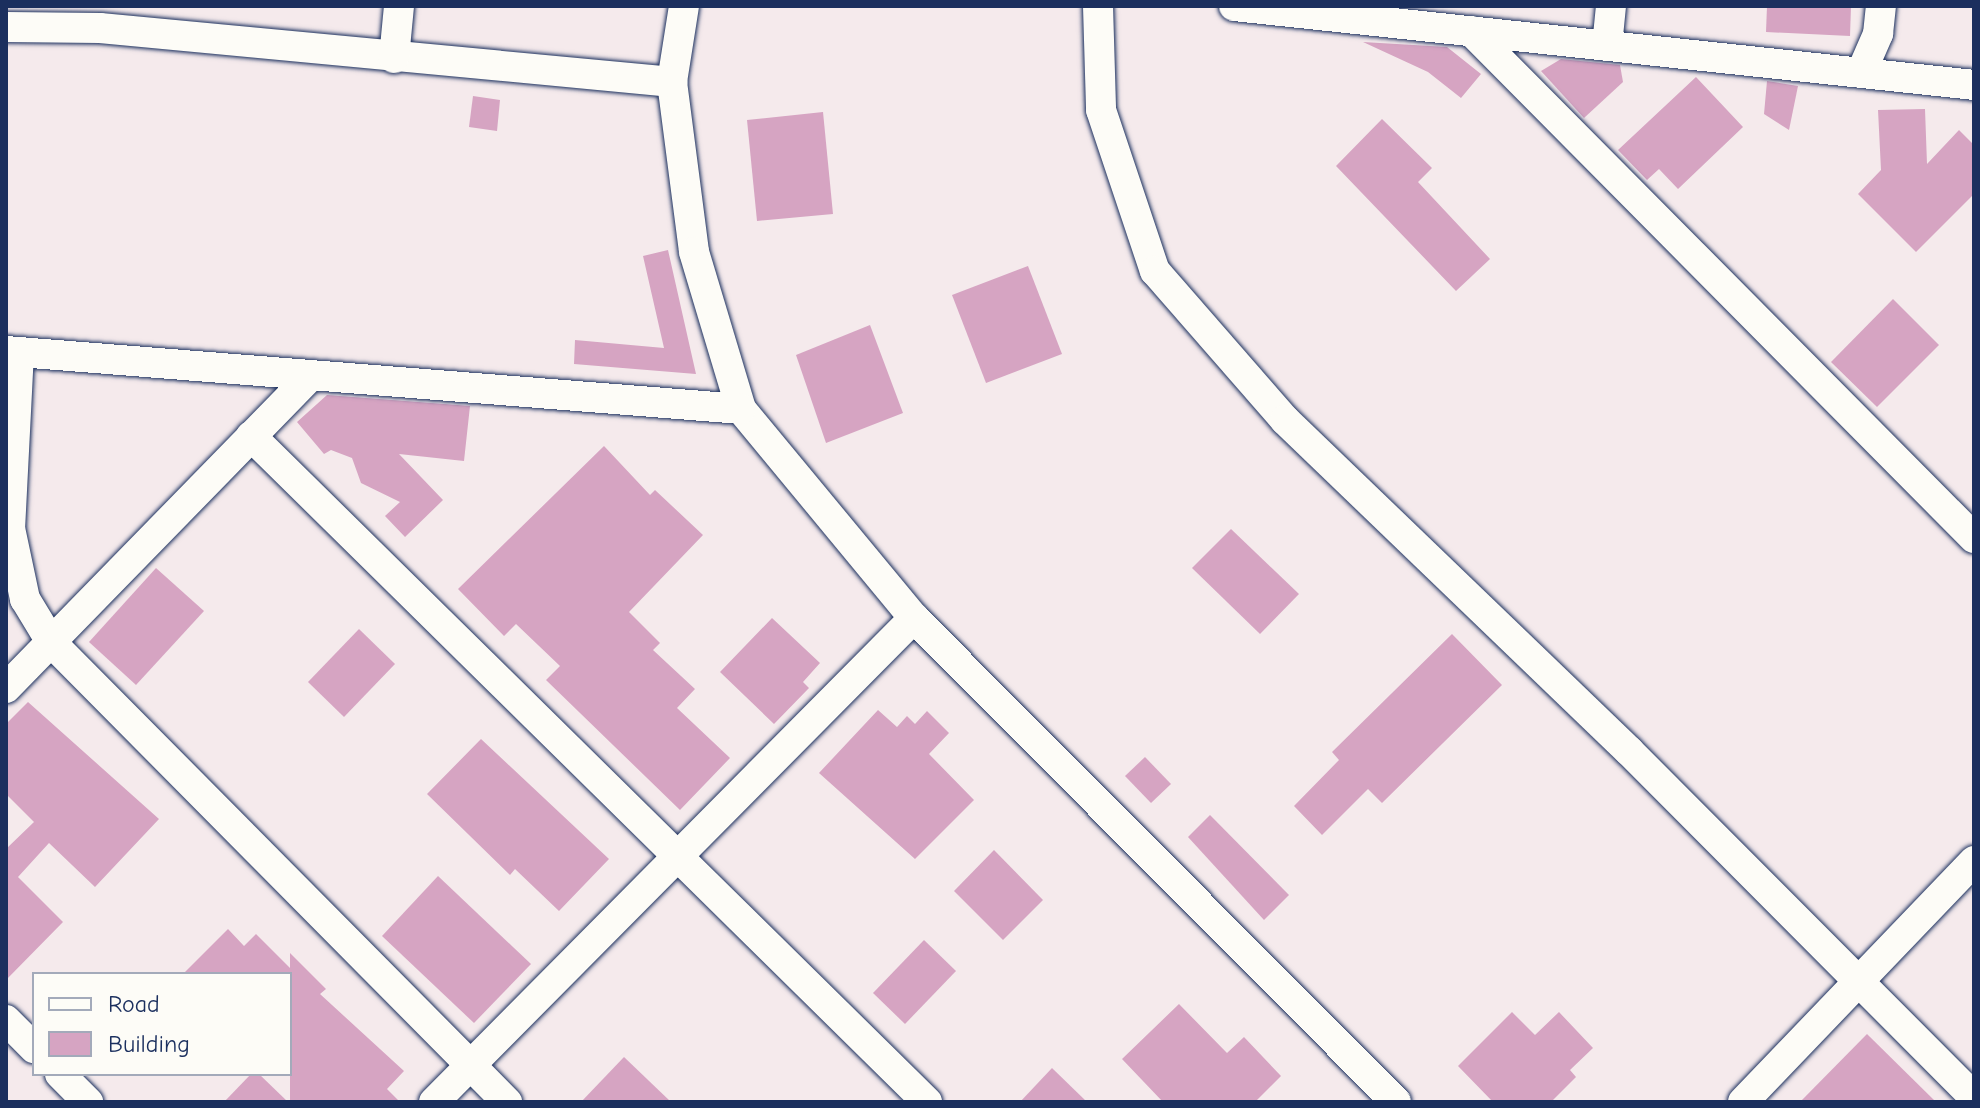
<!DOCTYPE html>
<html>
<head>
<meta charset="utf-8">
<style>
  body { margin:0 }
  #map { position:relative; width:1980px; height:1108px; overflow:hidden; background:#f5eaec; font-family:"Comic Neue",sans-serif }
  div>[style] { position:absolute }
  .building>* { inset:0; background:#d6a4c2 }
  .roads { filter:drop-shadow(0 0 2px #1b2f5e) drop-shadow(0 0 2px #1b2f5e) }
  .minor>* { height:30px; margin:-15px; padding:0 15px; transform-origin:15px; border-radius:15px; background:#fdfcf7 }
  span { translate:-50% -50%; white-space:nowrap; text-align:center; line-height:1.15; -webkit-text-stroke:6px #fdfcf7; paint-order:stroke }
  .frame { position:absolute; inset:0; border:8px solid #1b2f5e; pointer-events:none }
  .legend { position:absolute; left:32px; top:972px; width:260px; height:104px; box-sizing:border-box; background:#fdfcf7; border:2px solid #a3aaba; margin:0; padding:10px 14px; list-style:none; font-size:24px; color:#1b2f5e }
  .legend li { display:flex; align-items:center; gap:16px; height:40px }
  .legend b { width:40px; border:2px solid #a3aaba }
</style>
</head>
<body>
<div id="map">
  <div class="building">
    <div style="clip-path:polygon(1767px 6px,1851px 6px,1850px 36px,1766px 32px)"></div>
    <div style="clip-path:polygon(1363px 42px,1447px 47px,1481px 74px,1461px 98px,1428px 72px)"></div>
    <div style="clip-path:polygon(1561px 59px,1620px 65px,1623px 82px,1584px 118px,1541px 71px)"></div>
    <div style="clip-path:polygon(1696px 77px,1743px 127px,1678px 189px,1659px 169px,1647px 180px,1618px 150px)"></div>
    <div style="clip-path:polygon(1767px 81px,1798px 86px,1789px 130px,1764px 114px)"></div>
    <div style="clip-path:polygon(473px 96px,500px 100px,497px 131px,469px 127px)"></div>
    <div style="clip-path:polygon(1925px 109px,1927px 164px,1959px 130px,1974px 145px,1974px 194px,1916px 252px,1858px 194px,1881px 170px,1878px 110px)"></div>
    <div style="clip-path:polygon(823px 112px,833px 214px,757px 221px,747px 120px)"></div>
    <div style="clip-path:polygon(1382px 119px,1432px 168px,1418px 182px,1490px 259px,1456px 291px,1336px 166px)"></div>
    <div style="clip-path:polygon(668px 250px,696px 374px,574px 364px,575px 340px,664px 348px,643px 256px)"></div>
    <div style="clip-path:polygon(1028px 266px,1062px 354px,986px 383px,952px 295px)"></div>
    <div style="clip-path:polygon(1893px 299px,1939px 345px,1877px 407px,1831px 362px)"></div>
    <div style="clip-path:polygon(870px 325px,903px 413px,826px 443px,796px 355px)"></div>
    <div style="clip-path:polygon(327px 395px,470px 406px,464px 461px,399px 454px,443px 500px,405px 537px,385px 516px,400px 502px,361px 483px,352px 458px,331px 450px,324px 454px,297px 422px)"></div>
    <div style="clip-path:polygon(604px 446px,650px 495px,655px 490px,703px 535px,629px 612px,660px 643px,653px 650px,695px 689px,677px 708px,730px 758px,680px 810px,546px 680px,560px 666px,516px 624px,504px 636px,458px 589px)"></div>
    <div style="clip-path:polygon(1231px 529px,1299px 594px,1260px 634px,1192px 568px)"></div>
    <div style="clip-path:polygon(156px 568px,204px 611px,136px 685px,89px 642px)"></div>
    <div style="clip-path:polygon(772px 618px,820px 663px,803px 682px,809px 688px,774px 724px,720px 672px)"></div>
    <div style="clip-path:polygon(359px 629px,395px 664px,344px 717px,308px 682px)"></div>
    <div style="clip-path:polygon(1452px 634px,1502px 685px,1382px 803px,1368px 789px,1322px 835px,1294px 806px,1339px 760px,1332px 752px)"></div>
    <div style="clip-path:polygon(28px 702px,159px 819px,95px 887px,49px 843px,18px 877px,63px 922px,6px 980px,6px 849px,34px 822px,6px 794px,6px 724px)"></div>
    <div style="clip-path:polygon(878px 710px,897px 727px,907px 716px,915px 724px,927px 711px,949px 733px,929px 754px,974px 800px,915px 859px,819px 773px)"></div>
    <div style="clip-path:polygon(481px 739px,609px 859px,559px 911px,515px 869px,510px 875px,427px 794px)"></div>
    <div style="clip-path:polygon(1145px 757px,1171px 784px,1151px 803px,1125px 776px)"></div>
    <div style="clip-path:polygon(1210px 815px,1289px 895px,1264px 920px,1188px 837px)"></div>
    <div style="clip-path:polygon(994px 850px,1043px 900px,1003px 940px,954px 891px)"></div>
    <div style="clip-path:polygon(438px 876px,531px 964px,474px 1023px,382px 936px)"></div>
    <div style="clip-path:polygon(228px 929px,244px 946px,256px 934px,290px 968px,290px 953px,326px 989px,320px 994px,404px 1071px,387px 1089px,400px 1102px,290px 1102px,290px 974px,183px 974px)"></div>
    <div style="clip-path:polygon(924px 940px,956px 971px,905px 1024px,873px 993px)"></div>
    <div style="clip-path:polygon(1179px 1004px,1227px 1053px,1244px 1037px,1281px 1076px,1255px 1102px,1163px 1102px,1122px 1059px)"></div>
    <div style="clip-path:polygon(1512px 1012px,1535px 1035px,1559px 1012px,1593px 1048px,1570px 1070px,1576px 1077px,1551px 1102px,1493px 1102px,1458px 1066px)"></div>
    <div style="clip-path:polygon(1867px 1034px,1936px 1102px,1800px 1102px)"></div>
    <div style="clip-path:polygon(624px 1057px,671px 1102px,581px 1102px)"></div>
    <div style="clip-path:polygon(1052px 1068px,1087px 1102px,1020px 1102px)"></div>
    <div style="clip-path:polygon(251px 1074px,259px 1074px,288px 1102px,224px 1102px)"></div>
  </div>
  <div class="roads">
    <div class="minor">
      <div style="left:684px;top:6px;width:77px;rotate:99deg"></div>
      <div style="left:672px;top:82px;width:171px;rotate:82.6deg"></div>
      <div style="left:694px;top:252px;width:164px;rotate:73.3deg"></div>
      <div style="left:741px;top:409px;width:271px;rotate:50.4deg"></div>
      <div style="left:914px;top:618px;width:683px;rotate:45.12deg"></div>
      <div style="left:1098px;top:6px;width:104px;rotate:88.3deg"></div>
      <div style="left:1101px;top:110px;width:170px;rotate:71.5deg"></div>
      <div style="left:1155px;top:271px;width:198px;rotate:48.9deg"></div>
      <div style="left:1285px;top:420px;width:477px;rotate:43.9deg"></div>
      <div style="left:1629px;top:751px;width:489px;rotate:45.1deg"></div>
      <div style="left:1234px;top:6px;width:744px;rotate:6.09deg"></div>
      <div style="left:6px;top:27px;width:94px;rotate:0.6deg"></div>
      <div style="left:100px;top:28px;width:575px;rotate:5.39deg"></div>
      <div style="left:1471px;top:31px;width:714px;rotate:45.23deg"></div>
      <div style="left:1607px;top:46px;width:40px;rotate:-84.3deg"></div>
      <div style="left:394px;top:58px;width:52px;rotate:-84.5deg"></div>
      <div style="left:1861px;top:73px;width:43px;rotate:-66.4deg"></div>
      <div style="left:1878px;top:34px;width:28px;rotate:-84deg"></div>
      <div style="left:6px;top:351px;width:737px;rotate:4.51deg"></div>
      <div style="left:19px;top:352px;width:176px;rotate:92.9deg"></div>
      <div style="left:10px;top:528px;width:73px;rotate:78.1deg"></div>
      <div style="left:25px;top:599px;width:50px;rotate:58.8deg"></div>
      <div style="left:51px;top:642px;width:648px;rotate:45.25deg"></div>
      <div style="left:251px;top:436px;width:949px;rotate:44.57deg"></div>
      <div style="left:6px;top:688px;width:434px;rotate:-45.7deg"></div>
      <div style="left:6px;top:1020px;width:40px;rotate:45deg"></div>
      <div style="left:60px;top:1074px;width:40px;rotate:45deg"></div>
      <div style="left:434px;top:1102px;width:682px;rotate:-45.24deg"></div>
      <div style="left:1743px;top:1102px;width:334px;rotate:-46.2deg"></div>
    </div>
  </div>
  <div class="frame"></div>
  <ul class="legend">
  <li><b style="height:10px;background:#fdfcf7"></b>Road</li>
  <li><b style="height:22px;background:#d6a4c2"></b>Building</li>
  </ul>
</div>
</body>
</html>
